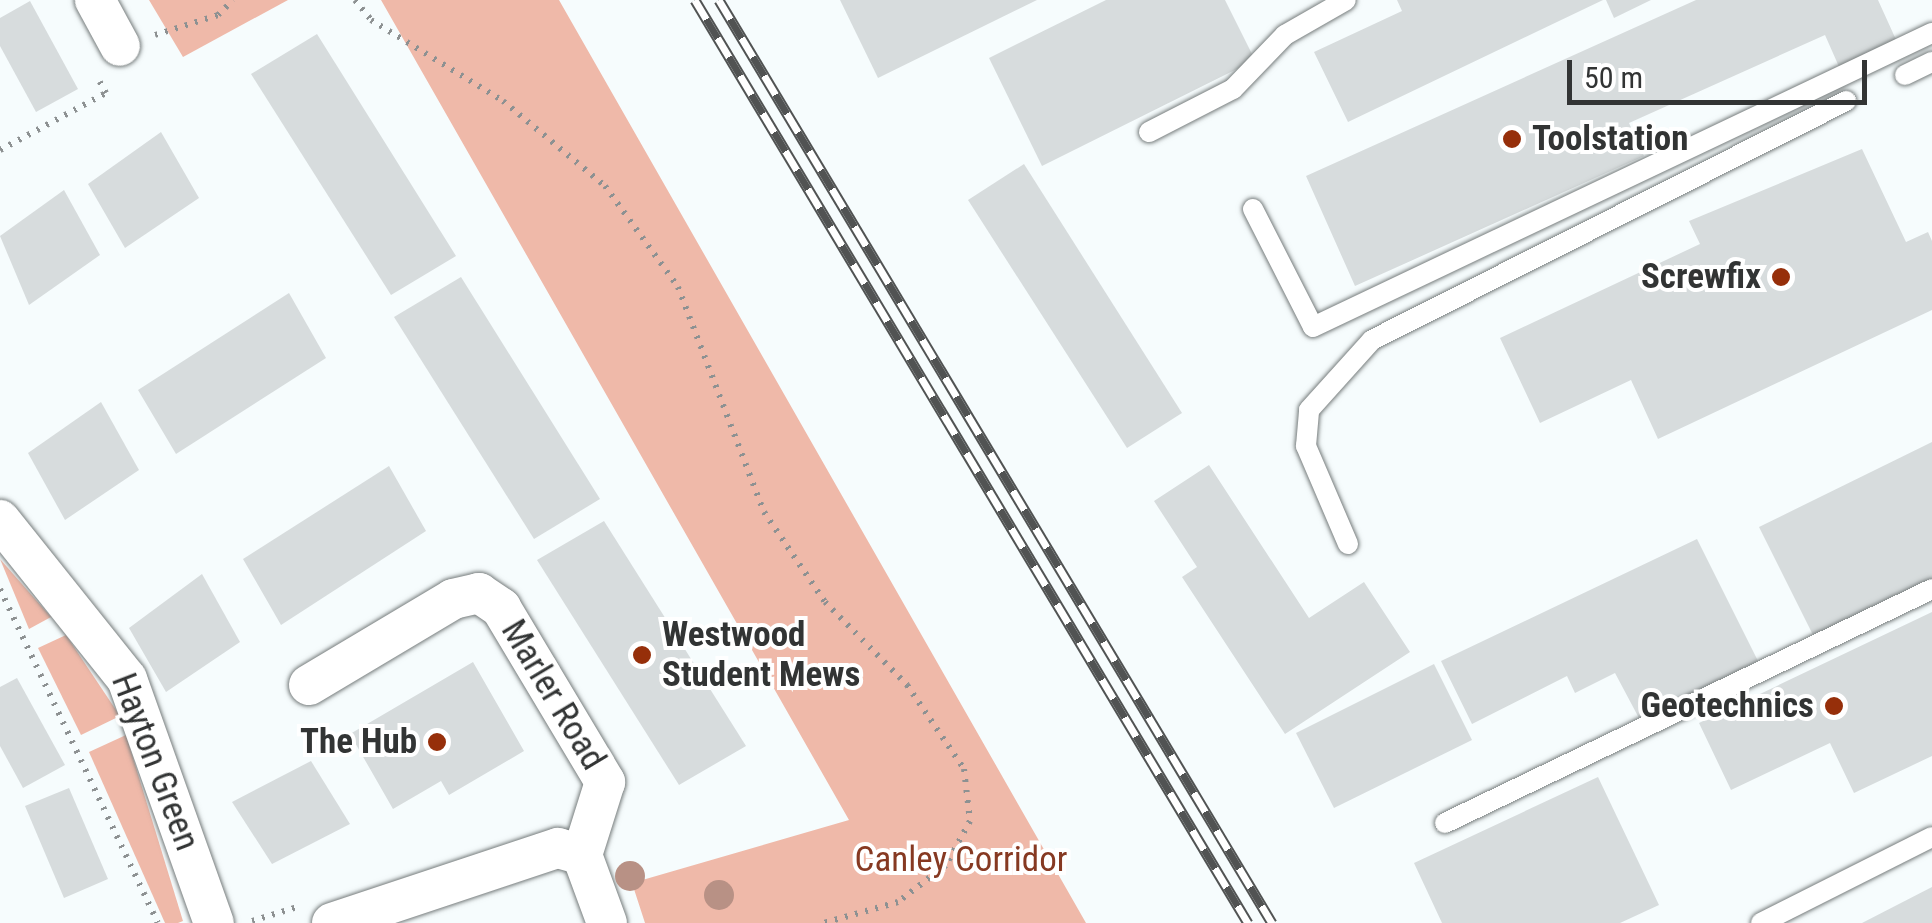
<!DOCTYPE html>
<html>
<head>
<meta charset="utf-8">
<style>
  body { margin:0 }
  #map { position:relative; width:1932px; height:923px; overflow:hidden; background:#f6fcfd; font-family:"Roboto Condensed",sans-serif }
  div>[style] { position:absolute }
  .green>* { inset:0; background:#efb9a9 }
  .building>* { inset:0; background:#d7dcdd }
  .path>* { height:6px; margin-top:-3px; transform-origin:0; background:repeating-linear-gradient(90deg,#8d9192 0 2.5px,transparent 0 10.5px) }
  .roads { filter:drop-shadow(0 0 2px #777d7d) drop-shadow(0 0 2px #777d7d) }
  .lane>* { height:20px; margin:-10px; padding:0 10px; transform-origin:10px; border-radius:10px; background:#fff }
  .street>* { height:40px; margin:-20px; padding:0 20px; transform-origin:20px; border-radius:20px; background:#fff }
  .rail>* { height:11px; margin-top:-5.5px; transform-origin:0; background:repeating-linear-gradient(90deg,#fff 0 22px,#515353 0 44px); box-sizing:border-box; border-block:2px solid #515353 }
  .trees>* { width:30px; height:30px; margin:-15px; border-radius:50%; background:#b89185 }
  .dots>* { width:28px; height:28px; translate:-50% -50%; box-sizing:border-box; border:5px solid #fff; border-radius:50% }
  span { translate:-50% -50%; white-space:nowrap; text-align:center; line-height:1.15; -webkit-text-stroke:8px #fff; paint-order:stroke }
  .poi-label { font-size:35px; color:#323434; font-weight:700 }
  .left { translate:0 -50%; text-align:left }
  .right { translate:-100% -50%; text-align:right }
  .street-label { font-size:35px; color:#323434 }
  .park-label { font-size:35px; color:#863922 }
  .scale { position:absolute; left:1567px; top:60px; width:300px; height:45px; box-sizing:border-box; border:5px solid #323434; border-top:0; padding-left:12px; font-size:30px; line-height:35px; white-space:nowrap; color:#323434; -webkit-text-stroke:8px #fff; paint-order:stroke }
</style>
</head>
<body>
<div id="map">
  <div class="green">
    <div style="clip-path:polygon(149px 0,288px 0,183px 57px)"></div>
    <div style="clip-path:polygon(381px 0,559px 0,1086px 923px,645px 923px,632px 883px,849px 820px)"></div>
    <div style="clip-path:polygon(0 559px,51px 617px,29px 629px)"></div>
    <div style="clip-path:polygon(66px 635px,120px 716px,81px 735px,38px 648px)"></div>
    <div style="clip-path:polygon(126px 735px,183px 921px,178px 923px,165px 923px,89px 752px)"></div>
  </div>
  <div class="building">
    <div style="clip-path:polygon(840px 0,1037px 0,878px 78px)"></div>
    <div style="clip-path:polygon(1106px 0,1225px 0,1255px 60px,1042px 166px,989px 58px)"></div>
    <div style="clip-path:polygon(1397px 0,1603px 0,1348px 122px,1314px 52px,1402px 11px)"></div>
    <div style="clip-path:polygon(1606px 0,1651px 0,1614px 18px)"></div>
    <div style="clip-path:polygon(1696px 0,1878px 0,1898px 44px,1840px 69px,1825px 35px,1629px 123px,1644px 156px,1355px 286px,1306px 176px)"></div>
    <div style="clip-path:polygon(30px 1px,78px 89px,36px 112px,0 46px,0 18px)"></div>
    <div style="clip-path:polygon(317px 34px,456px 256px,391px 295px,251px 74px)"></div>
    <div style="clip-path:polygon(161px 132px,199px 198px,125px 248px,88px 184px)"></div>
    <div style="clip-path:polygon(1862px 149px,1906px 242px,1928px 232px,1932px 241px,1932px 310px,1658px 439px,1631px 380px,1540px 423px,1500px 338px,1700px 244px,1689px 221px)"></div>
    <div style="clip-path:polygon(1024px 164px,1182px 413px,1127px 448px,968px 200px)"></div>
    <div style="clip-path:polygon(64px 190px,100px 255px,29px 305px,0 236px)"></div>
    <div style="clip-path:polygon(461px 277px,600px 499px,534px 539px,394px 317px)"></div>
    <div style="clip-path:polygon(289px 293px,326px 358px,176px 454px,138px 390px)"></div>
    <div style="clip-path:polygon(101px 402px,139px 470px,65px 520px,28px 453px)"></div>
    <div style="clip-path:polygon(1932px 442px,1932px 582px,1815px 639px,1759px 527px)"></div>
    <div style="clip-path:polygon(1209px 465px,1309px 618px,1364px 582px,1410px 652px,1285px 734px,1182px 577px,1197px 567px,1154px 501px)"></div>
    <div style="clip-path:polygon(389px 466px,426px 531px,281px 625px,243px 559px)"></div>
    <div style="clip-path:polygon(604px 521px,746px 746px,679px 785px,537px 560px)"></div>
    <div style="clip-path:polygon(1697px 539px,1758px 661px,1640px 720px,1615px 673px,1575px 693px,1567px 676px,1472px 724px,1441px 661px)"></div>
    <div style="clip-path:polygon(202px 574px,240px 642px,166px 692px,129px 628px)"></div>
    <div style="clip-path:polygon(1932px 612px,1932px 756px,1854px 793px,1830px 743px,1731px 790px,1699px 723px)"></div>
    <div style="clip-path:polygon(473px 662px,524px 751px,449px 795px,441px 781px,393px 809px,350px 734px)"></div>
    <div style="clip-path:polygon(1434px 664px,1472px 740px,1334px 808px,1296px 733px)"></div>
    <div style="clip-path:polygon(17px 678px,65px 765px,23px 788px,0 746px,0 687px)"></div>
    <div style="clip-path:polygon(311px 761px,350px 824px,272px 864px,232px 802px)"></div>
    <div style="clip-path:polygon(1598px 777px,1659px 905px,1620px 923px,1442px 923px,1414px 863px)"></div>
    <div style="clip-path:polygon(69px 788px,108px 879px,64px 898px,25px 806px)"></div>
    <div style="clip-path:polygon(1932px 887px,1932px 923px,1862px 923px)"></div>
  </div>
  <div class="path">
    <div style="left:355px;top:0;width:26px;rotate:51deg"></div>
    <div style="left:371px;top:20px;width:155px;rotate:31.5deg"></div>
    <div style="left:503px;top:101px;width:133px;rotate:39.8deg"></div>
    <div style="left:605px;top:186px;width:125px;rotate:54.1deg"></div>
    <div style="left:678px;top:287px;width:241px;rotate:69.1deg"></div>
    <div style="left:764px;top:512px;width:109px;rotate:55.9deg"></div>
    <div style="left:825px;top:602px;width:117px;rotate:45.3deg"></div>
    <div style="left:907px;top:685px;width:102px;rotate:55.8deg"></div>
    <div style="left:964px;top:769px;width:52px;rotate:83.4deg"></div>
    <div style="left:970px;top:821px;width:50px;rotate:118.6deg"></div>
    <div style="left:946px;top:865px;width:61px;rotate:142.4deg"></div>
    <div style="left:898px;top:902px;width:77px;rotate:164.2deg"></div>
    <div style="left:155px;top:35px;width:66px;rotate:-17.6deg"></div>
    <div style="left:218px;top:15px;width:21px;rotate:-45deg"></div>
    <div style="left:0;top:150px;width:120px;rotate:-28.3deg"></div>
    <div style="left:106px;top:93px;width:13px;rotate:-119deg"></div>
    <div style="left:0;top:589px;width:369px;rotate:64.7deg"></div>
    <div style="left:252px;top:921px;width:47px;rotate:-17.3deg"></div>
  </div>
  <div class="roads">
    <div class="lane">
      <div style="left:1905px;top:75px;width:30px;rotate:-26deg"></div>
      <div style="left:1149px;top:132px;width:94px;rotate:-27.1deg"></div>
      <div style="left:1233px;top:89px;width:75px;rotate:-46.1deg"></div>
      <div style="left:1285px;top:35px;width:70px;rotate:-29.8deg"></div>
      <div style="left:1253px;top:209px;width:132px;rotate:63deg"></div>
      <div style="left:1313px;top:327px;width:685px;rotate:-25.41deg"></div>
      <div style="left:1348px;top:544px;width:107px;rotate:-113.2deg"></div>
      <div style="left:1306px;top:446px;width:36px;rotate:-85deg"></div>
      <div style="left:1309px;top:410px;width:94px;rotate:-48deg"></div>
      <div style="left:1372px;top:340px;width:531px;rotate:-26.76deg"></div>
      <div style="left:1445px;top:823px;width:540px;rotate:-25.66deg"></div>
      <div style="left:1761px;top:923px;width:191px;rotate:-26.7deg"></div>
    </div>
    <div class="street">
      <div style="left:95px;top:0;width:52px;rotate:61.5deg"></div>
      <div style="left:0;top:520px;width:203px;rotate:51.4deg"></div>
      <div style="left:127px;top:679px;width:259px;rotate:70.4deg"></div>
      <div style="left:309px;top:685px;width:168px;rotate:-30.8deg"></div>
      <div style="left:453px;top:599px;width:27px;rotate:-13deg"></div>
      <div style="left:479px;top:593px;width:27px;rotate:34deg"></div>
      <div style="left:501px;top:608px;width:203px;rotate:59.1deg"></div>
      <div style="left:605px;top:782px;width:77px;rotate:107.5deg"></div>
      <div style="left:582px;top:855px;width:72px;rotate:69.8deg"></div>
      <div style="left:332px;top:923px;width:238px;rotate:-18.4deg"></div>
      <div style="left:558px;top:848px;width:25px;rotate:16deg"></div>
    </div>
  </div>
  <div class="rail">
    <div style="left:695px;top:0;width:1076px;rotate:59.07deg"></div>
    <div style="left:719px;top:0;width:1076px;rotate:59.07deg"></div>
  </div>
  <div class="trees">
    <div style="left:630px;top:876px"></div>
    <div style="left:719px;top:895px"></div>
  </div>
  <div class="dots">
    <div style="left:1512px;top:139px;background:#962f0a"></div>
    <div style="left:1781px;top:277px;background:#962f0a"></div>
    <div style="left:642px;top:655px;background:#962f0a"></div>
    <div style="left:1834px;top:706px;background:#962f0a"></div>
    <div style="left:437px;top:742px;background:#962f0a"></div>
  </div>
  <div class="poi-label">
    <span class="left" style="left:1532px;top:139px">Toolstation</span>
    <span class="right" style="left:1761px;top:277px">Screwfix</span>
    <span class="left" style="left:662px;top:655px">Westwood<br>Student Mews</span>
    <span class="right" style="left:1814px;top:706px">Geotechnics</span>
    <span class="right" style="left:417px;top:742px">The Hub</span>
  </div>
  <div class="street-label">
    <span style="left:553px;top:695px;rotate:59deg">Marler Road</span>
    <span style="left:155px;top:762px;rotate:69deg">Hayton Green</span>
  </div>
  <div class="park-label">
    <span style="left:961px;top:860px">Canley Corridor</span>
  </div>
  <div class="scale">50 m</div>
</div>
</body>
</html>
